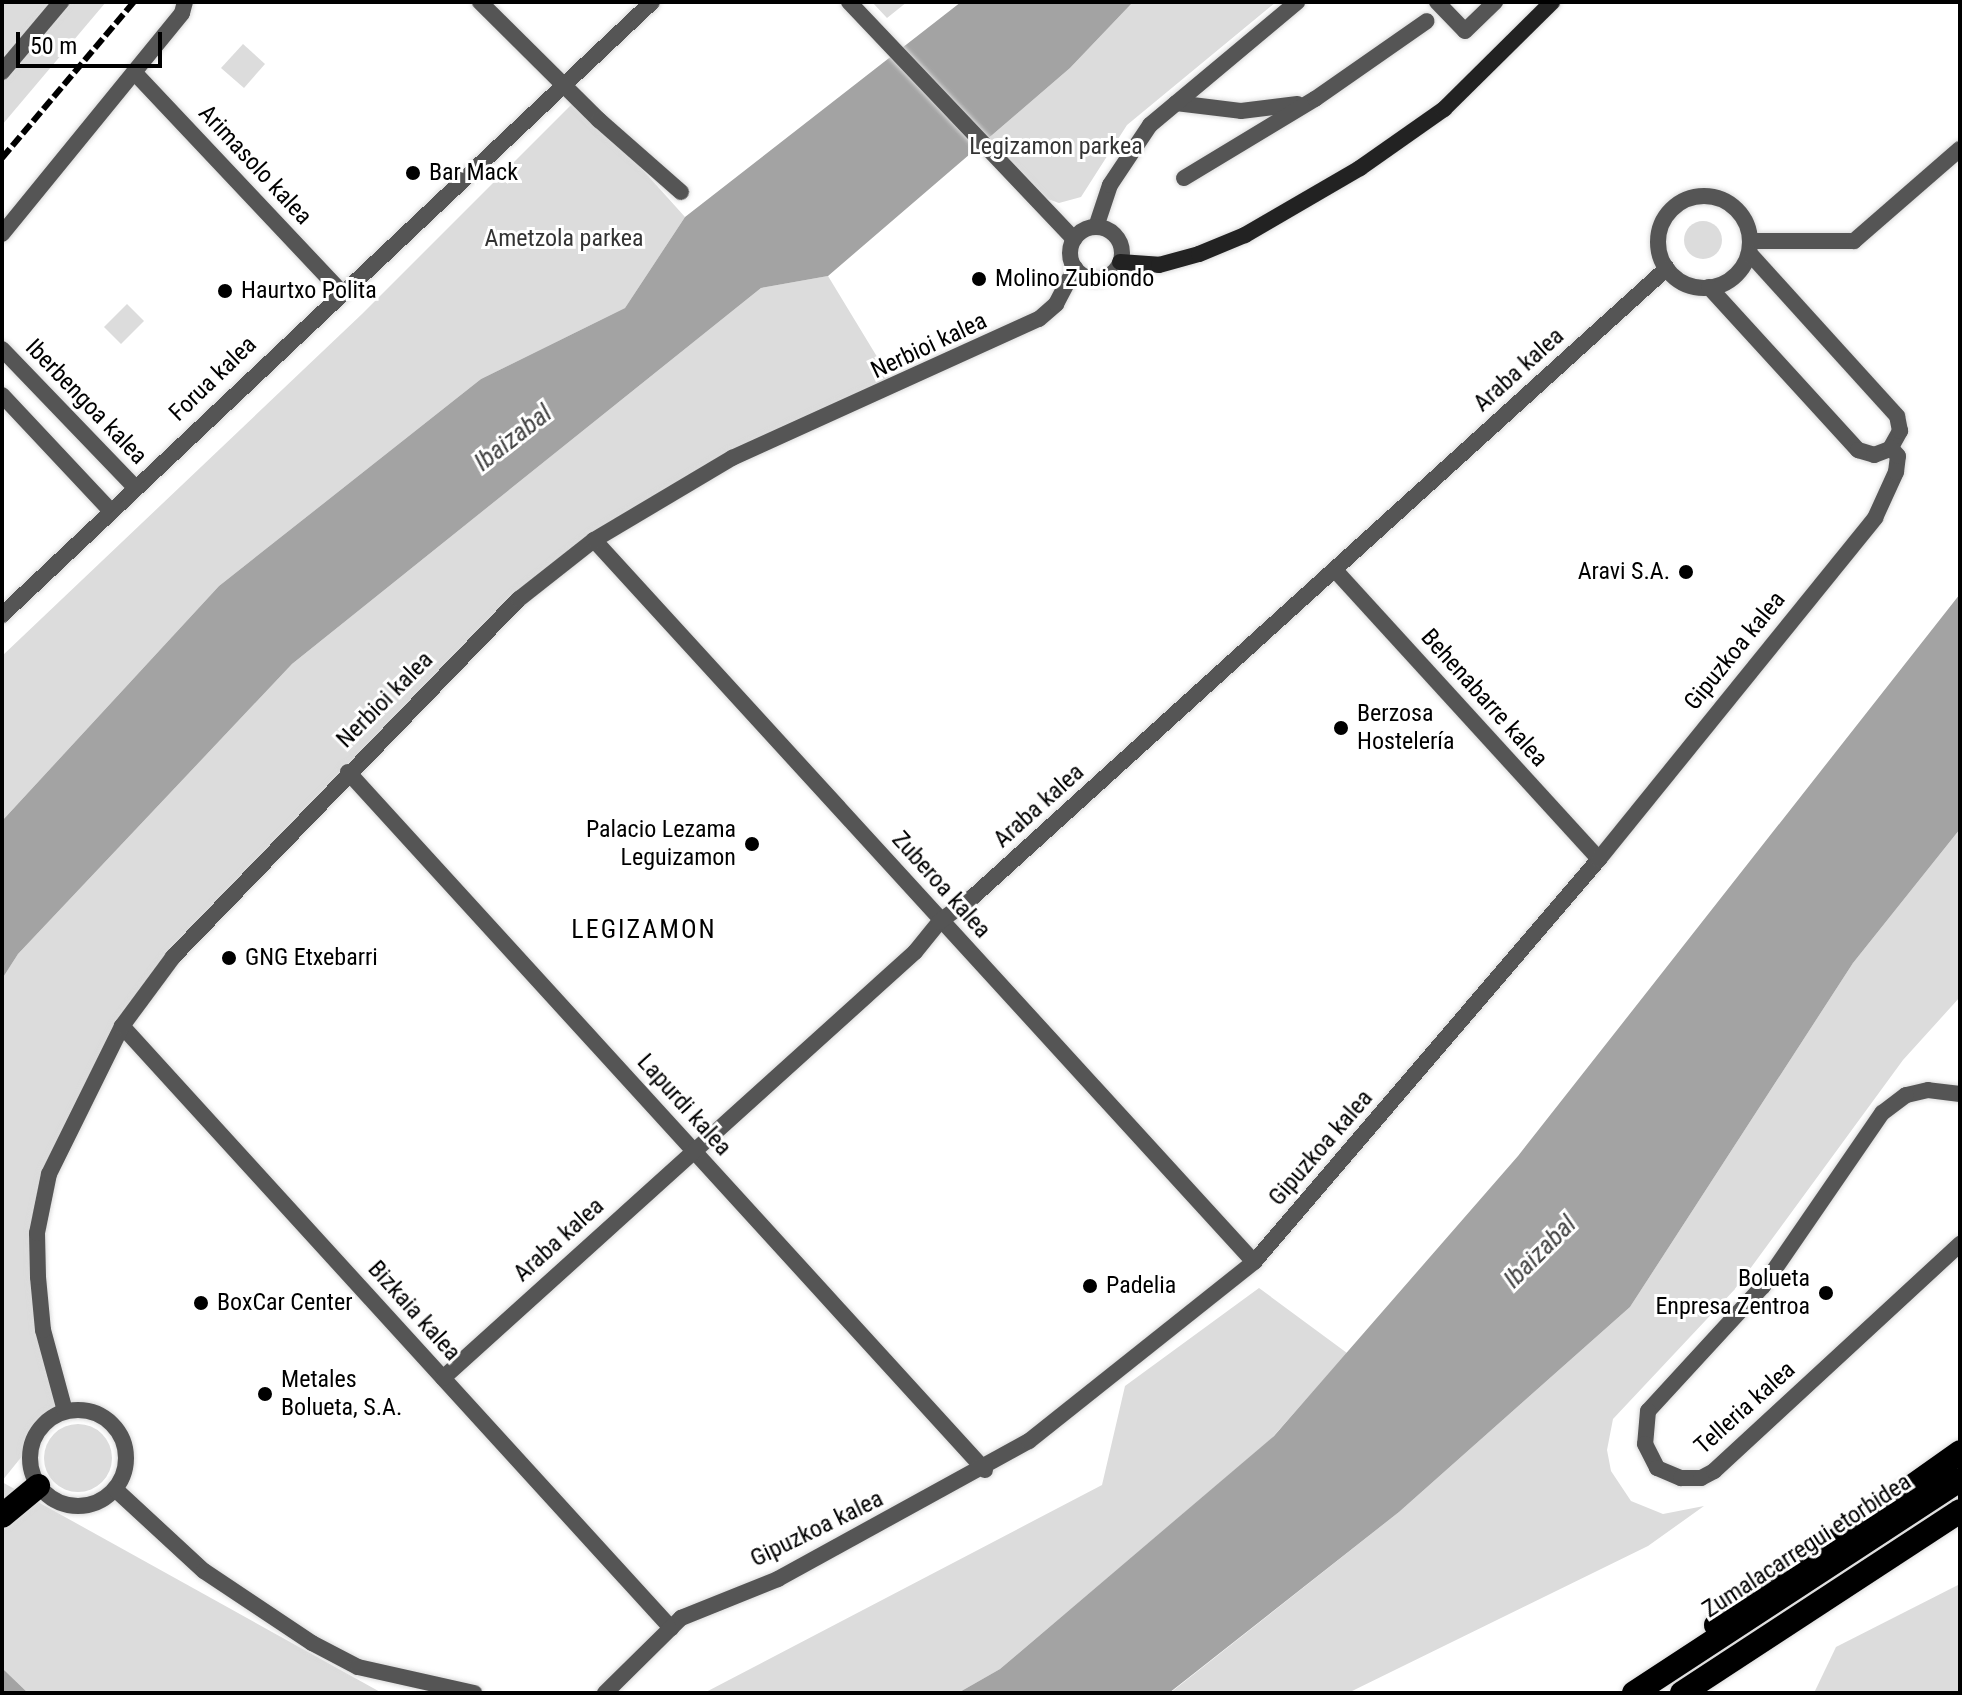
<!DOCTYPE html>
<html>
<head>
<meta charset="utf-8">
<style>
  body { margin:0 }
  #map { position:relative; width:1962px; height:1695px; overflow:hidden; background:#fff; font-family:"Roboto Condensed",sans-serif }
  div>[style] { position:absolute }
  .green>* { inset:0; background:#dcdcdc }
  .round { border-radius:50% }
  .water>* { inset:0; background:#a3a3a3 }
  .roads { filter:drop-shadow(0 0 2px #dbdbdb) drop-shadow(0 0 2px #dbdbdb) }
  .street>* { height:16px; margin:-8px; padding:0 8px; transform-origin:8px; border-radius:8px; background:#555 }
  .street>.ring { margin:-8px; padding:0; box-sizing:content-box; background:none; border:16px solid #555; border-radius:50% }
  .secondary>* { height:16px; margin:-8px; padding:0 8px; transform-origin:8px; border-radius:8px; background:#222 }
  .highway>* { height:24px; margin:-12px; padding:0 12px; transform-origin:12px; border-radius:12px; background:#000 }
  .rail>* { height:6px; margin-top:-3px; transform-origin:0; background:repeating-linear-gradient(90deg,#000 0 12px,transparent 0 16px) }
  .dots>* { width:22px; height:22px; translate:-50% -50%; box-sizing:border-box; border:4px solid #fff; border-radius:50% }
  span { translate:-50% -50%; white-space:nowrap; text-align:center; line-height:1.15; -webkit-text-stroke:6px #fff; paint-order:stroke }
  .park-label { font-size:24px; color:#333 }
  .street-label { font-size:24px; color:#000 }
  .poi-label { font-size:24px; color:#000 }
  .left { translate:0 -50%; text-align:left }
  .right { translate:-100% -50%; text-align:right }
  .water-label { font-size:26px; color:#444; font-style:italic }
  .neighbourhood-label { font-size:26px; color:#000; letter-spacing:2px }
  .frame { position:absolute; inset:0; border:4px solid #000; pointer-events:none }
  .scale { position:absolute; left:16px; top:32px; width:146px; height:36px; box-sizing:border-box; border:4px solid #000; border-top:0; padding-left:10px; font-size:24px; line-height:28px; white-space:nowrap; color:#000; -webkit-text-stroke:6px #fff; paint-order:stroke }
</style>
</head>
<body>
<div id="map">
  <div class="green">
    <div style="clip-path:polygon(2px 2px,106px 2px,2px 125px)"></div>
    <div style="clip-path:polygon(872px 2px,907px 2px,887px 18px)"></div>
    <div style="clip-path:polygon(1133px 2px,1276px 2px,1127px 125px,1081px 197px,1059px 203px,1025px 191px,984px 142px,1070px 68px)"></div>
    <div style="clip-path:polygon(243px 44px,265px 64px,244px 88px,221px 68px)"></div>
    <div style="clip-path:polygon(578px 98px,685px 217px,625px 308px,481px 379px,219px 586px,2px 821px,2px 656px,362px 314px)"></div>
    <div class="round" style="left:1684px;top:221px;width:38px;height:38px"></div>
    <div style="clip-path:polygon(828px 276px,896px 388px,732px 458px,594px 540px,348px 772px,122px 1026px,49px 1174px,37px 1233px,43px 1330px,56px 1414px,2px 1481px,2px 979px,18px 954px,292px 664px,761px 288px)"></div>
    <div style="clip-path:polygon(127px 304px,144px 321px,121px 344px,104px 327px)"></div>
    <div style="clip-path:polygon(1960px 829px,1960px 997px,1903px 1060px,1736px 1288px,1613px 1419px,1607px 1450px,1611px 1471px,1631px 1501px,1663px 1514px,1704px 1506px,1648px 1546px,1348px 1693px,1170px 1693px,1399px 1512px,1630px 1307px,1853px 963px)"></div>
    <div style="clip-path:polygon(1259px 1288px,1347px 1353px,1271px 1439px,1000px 1669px,958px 1693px,704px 1693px,1102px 1485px,1125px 1386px)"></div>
    <div class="round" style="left:44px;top:1424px;width:68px;height:68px"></div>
    <div style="clip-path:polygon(2px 1482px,382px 1693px,28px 1693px,2px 1668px)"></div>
    <div style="clip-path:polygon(1960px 1584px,1960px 1693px,1814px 1693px,1836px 1647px)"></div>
  </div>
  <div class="water">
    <div style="clip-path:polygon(961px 2px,1133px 2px,1070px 68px,828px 276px,761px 288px,292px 664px,18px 954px,2px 979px,2px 821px,219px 586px,481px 379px,625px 308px,685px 217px)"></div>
    <div style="clip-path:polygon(1960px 594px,1960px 829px,1853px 963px,1630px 1307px,1399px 1512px,1169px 1693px,958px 1693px,1000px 1669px,1274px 1436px,1518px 1156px)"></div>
    <div style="clip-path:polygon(2px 1668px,28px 1693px,2px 1693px)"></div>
  </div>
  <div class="roads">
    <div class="street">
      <div style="left:480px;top:2px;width:168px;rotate:44.8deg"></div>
      <div style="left:599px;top:120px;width:109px;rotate:41.3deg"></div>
      <div style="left:849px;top:2px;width:327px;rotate:46.5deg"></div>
      <div style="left:1437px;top:2px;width:40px;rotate:46deg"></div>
      <div style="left:1465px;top:31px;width:42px;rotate:-44deg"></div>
      <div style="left:2px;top:72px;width:92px;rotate:-49.9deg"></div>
      <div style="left:134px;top:72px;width:302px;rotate:46.7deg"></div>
      <div style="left:1176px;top:103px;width:65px;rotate:7deg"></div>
      <div style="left:1241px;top:111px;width:57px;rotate:-7deg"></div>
      <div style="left:1184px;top:178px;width:153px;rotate:-31.1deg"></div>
      <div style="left:1315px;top:99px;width:136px;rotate:-34.9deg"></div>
      <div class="ring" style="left:1658px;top:196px;width:76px;height:76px"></div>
      <div style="left:1096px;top:227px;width:44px;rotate:-71.6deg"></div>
      <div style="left:1110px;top:185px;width:72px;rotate:-56.3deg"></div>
      <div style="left:1150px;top:125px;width:192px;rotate:-39.9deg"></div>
      <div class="ring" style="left:1070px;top:227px;width:36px;height:36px"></div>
      <div style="left:2px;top:234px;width:285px;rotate:-50.8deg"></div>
      <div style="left:182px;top:13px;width:11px;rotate:-75deg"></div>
      <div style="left:1750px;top:241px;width:104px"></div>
      <div style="left:1854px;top:241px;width:140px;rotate:-41deg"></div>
      <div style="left:1709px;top:287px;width:221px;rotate:47.6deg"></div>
      <div style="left:1858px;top:450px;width:17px;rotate:17deg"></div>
      <div style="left:1874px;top:455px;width:17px;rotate:-21deg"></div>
      <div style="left:1890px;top:449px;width:21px;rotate:-61deg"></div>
      <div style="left:1900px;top:431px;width:15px;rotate:-101deg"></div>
      <div style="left:1897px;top:416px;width:220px;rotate:-132.2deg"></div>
      <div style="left:2px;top:349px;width:192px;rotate:46.1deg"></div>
      <div style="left:2px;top:395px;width:159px;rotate:46.8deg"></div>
      <div style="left:594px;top:540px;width:978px;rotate:47.57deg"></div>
      <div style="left:1335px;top:570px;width:391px;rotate:47.6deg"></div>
      <div style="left:2px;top:615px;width:893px;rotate:-43.32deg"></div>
      <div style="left:348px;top:772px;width:945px;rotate:47.62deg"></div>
      <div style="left:122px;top:1026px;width:815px;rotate:47.64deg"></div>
      <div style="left:1960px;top:1094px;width:32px;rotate:-173deg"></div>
      <div style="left:1928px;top:1090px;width:23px;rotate:167deg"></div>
      <div style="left:1906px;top:1095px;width:30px;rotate:143deg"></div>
      <div style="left:1882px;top:1113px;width:210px;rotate:124.5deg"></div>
      <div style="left:1763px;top:1286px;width:170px;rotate:132.6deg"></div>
      <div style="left:1648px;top:1411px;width:33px;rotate:95deg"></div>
      <div style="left:1645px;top:1444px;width:27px;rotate:63deg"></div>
      <div style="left:1657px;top:1468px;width:26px;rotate:23deg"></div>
      <div style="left:1681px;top:1478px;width:20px"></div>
      <div style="left:1701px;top:1478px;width:15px;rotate:-28deg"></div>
      <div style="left:1714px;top:1471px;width:335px;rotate:-42.7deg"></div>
      <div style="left:443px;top:1378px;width:636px;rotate:-42.07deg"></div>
      <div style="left:915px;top:952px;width:38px;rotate:-51deg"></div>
      <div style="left:939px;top:922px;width:44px;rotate:-36.6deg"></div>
      <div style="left:974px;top:896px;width:935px;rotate:-42.18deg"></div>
      <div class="ring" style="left:30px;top:1410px;width:80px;height:80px"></div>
      <div style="left:65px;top:1411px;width:84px;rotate:-105.2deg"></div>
      <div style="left:43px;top:1330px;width:53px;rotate:-95.4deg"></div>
      <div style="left:38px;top:1277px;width:44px;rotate:-91.3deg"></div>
      <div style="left:37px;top:1233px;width:60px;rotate:-78.5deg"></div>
      <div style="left:49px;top:1174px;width:165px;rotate:-63.7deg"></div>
      <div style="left:122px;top:1026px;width:86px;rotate:-53.5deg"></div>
      <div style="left:173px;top:957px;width:498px;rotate:-46deg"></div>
      <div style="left:519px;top:599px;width:95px;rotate:-38.2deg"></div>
      <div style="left:594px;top:540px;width:161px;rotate:-30.7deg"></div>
      <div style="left:732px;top:458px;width:337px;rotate:-24.4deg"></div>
      <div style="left:1039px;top:319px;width:23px;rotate:-41deg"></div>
      <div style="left:1056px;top:304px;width:41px;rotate:-62.2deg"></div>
      <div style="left:115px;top:1489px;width:121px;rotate:42.7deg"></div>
      <div style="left:204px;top:1571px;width:130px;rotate:33.7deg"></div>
      <div style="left:312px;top:1643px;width:52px;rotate:27.6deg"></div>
      <div style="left:358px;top:1667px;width:119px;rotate:12.6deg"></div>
      <div style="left:605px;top:1693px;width:107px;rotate:-44.6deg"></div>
      <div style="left:681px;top:1618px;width:105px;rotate:-21.9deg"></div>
      <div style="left:778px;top:1579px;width:286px;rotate:-28.8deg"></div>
      <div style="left:1029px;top:1441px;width:288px;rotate:-38.5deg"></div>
      <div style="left:1254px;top:1262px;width:531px;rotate:-49.43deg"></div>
      <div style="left:1599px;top:859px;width:439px;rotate:-51deg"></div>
      <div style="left:1875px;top:518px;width:51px;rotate:-65.5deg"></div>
      <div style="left:1896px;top:472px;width:16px;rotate:-83deg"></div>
      <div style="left:1898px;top:456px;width:11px;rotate:-131deg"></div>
    </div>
    <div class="secondary">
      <div style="left:1120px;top:262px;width:39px;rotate:4deg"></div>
      <div style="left:1159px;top:265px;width:41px;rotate:-15.4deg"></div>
      <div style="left:1199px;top:254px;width:50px;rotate:-22.4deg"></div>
      <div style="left:1245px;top:235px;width:133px;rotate:-30.2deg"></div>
      <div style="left:1360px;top:168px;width:103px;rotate:-35.1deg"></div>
      <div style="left:1444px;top:109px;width:152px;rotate:-44.7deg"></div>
    </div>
    <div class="highway">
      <div style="left:2px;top:1516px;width:47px;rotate:-39.8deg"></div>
      <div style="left:1716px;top:1625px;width:299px;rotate:-35.3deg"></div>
      <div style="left:1634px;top:1693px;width:389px;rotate:-33.2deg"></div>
      <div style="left:1682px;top:1693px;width:332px;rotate:-33.2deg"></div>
    </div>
  </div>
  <div class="rail">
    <div style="left:2px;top:158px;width:204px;rotate:-49.8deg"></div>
  </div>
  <div class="dots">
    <div style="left:413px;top:173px;background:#000"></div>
    <div style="left:979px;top:279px;background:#000"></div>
    <div style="left:225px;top:291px;background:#000"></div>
    <div style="left:1686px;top:572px;background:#000"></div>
    <div style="left:1341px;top:728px;background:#000"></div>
    <div style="left:752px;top:844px;background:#000"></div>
    <div style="left:229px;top:958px;background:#000"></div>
    <div style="left:1090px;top:1286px;background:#000"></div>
    <div style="left:1826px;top:1293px;background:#000"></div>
    <div style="left:201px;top:1303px;background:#000"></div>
    <div style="left:265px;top:1394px;background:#000"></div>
  </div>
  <div class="park-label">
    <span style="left:1056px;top:147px">Legizamon parkea</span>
    <span style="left:564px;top:239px">Ametzola parkea</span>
  </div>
  <div class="street-label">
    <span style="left:255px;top:165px;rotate:47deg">Arimasolo kalea</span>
    <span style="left:929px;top:346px;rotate:-25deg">Nerbioi kalea</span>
    <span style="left:1519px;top:370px;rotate:-42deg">Araba kalea</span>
    <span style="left:213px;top:379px;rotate:-44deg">Forua kalea</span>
    <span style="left:86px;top:402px;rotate:46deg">Iberbengoa kalea</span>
    <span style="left:1735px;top:651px;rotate:-51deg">Gipuzkoa kalea</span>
    <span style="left:1484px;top:698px;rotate:48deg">Behenabarre kalea</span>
    <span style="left:385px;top:700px;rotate:-45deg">Nerbioi kalea</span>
    <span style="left:1039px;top:806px;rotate:-42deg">Araba kalea</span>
    <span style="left:941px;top:885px;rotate:48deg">Zuberoa kalea</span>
    <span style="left:684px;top:1105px;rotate:48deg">Lapurdi kalea</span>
    <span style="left:1321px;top:1148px;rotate:-49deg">Gipuzkoa kalea</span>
    <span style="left:559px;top:1240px;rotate:-42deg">Araba kalea</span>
    <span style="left:414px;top:1311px;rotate:48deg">Bizkaia kalea</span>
    <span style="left:1745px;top:1408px;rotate:-42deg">Telleria kalea</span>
    <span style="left:817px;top:1529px;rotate:-26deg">Gipuzkoa kalea</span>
    <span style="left:1807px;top:1546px;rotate:-33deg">Zumalacarregui etorbidea</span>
  </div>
  <div class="poi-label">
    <span class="left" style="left:429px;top:173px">Bar Mack</span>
    <span class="left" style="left:995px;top:279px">Molino Zubiondo</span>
    <span class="left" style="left:241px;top:291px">Haurtxo Polita</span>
    <span class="right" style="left:1670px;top:572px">Aravi S.A.</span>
    <span class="left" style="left:1357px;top:728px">Berzosa<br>Hostelería</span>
    <span class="right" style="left:736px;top:844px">Palacio Lezama<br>Leguizamon</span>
    <span class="left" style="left:245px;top:958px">GNG Etxebarri</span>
    <span class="right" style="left:1810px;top:1293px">Bolueta<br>Enpresa Zentroa</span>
    <span class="left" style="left:1106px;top:1286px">Padelia</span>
    <span class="left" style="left:217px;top:1303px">BoxCar Center</span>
    <span class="left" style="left:281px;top:1394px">Metales<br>Bolueta, S.A.</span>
  </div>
  <div class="water-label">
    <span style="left:513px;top:438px;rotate:-38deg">Ibaizabal</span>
    <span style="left:1540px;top:1252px;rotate:-45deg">Ibaizabal</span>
  </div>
  <div class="neighbourhood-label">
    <span style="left:644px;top:930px">LEGIZAMON</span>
  </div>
  <div class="frame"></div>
  <div class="scale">50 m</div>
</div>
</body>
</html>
